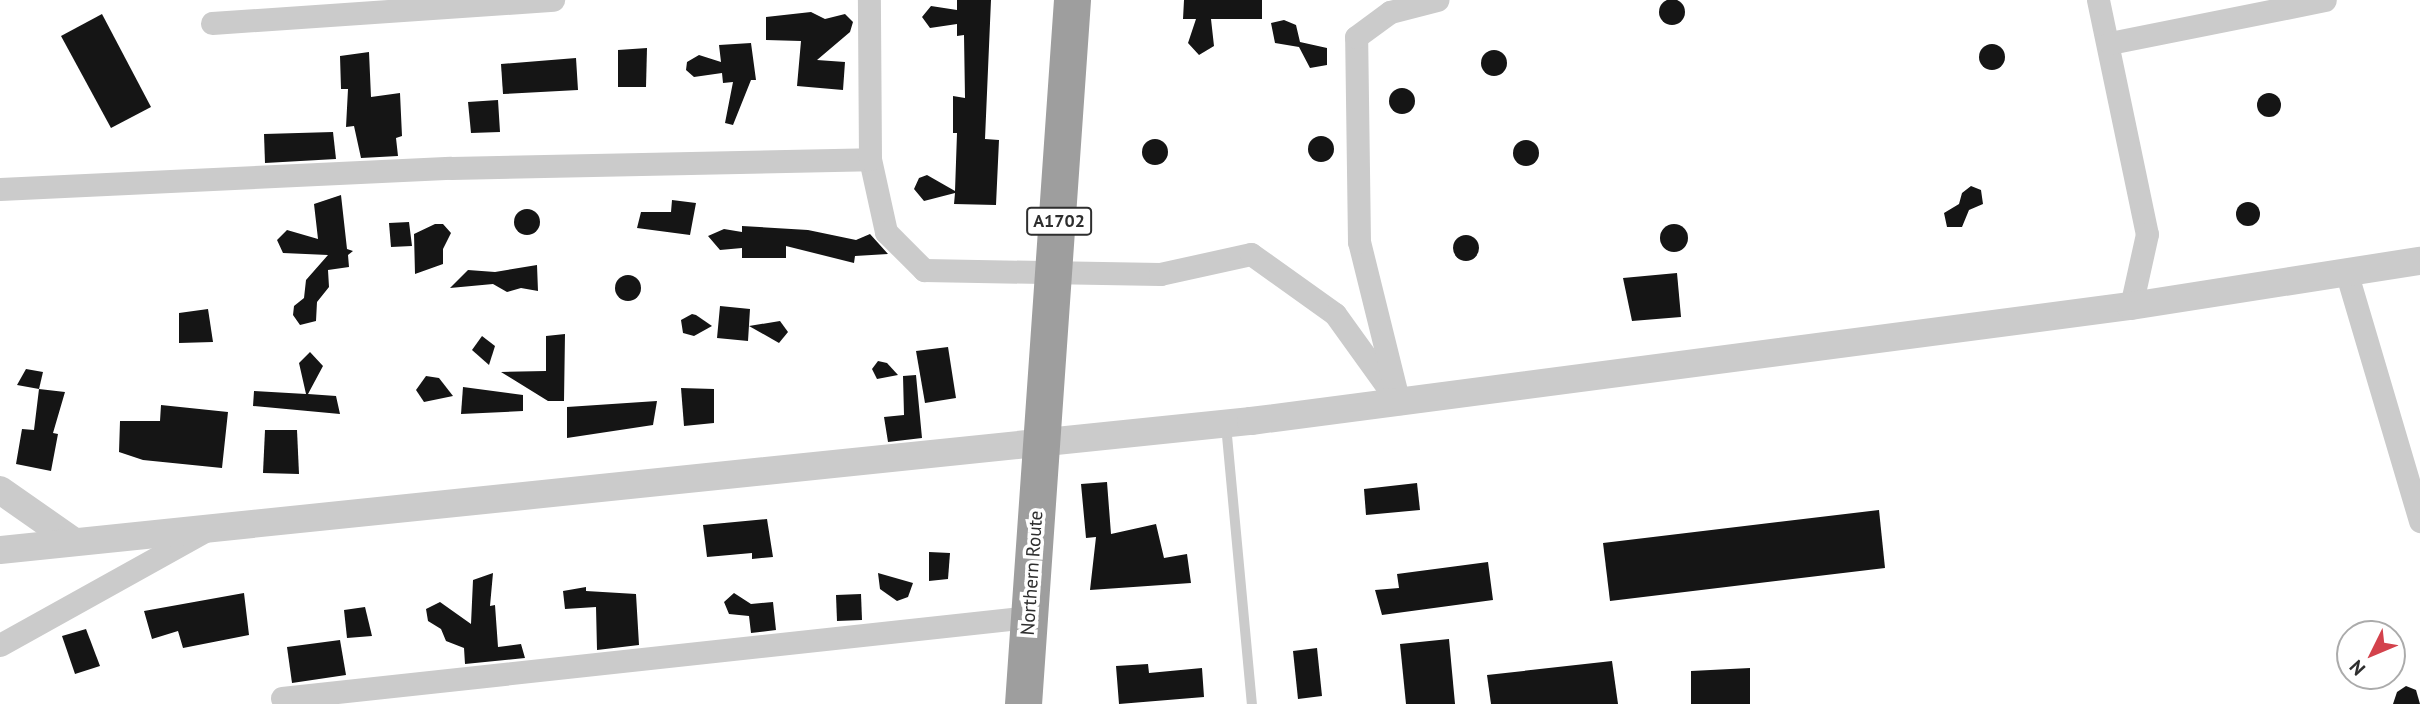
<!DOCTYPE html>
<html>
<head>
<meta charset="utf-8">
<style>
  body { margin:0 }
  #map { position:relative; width:2420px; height:704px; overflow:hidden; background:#fff; font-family:"PT Sans",sans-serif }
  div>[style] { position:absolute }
  .building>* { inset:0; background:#151515 }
  .round { border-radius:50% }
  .service>* { height:10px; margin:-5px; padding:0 5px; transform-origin:5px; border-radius:5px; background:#cbcbcb }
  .minor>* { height:23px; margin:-11.5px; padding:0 11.5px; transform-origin:11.5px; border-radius:11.5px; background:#cbcbcb }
  .tertiary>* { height:28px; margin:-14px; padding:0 14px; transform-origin:14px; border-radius:14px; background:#cbcbcb }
  .trunk>* { height:37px; margin:-18.5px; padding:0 18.5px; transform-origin:18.5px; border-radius:18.5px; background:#9e9e9e }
  span { translate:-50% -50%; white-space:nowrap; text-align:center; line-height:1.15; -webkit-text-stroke:7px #fff; paint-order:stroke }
  .shield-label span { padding:2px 5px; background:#fff; border:2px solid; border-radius:5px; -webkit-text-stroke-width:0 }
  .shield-label { font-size:18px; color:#2e2e2e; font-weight:700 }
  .street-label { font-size:19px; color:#2e2e2e }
  .north { position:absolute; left:2336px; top:620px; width:70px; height:70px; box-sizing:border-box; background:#fff; border:2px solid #ababab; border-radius:50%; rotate:227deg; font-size:19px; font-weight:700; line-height:28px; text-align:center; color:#2e2e2e }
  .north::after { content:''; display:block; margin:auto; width:24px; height:32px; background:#d3424c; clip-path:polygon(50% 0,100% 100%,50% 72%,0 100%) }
</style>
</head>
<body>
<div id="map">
  <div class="building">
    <div class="round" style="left:1659px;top:-1px;width:26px;height:26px"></div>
    <div style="clip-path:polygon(957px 0,991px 0,985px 139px,999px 140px,996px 205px,954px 204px,955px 193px,924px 201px,914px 189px,919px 178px,927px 175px,955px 191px,957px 133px,953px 133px,953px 96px,965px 98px,964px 35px,957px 36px,957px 24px,930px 28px,922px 17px,931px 6px,957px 10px)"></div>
    <div style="clip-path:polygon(1184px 0,1262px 0,1262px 19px,1211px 19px,1214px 46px,1199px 55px,1188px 43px,1196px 19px,1183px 19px)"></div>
    <div style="clip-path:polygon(811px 12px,825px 19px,845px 14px,853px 22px,850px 32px,817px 60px,845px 62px,843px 90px,797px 86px,801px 41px,766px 40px,766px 17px)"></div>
    <div style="clip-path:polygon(102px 14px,151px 107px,111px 128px,61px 36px)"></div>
    <div style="clip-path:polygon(1284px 20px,1296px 25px,1300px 42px,1327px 48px,1327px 65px,1310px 68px,1299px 47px,1275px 43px,1271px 23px)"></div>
    <div style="clip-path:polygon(751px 43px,756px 80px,751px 80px,733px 125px,725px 123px,733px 82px,723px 83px,722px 73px,694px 77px,686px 70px,687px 62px,699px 55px,721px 62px,719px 45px)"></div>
    <div class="round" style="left:1979px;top:44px;width:26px;height:26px"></div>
    <div style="clip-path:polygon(647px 48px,646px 87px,618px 87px,618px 50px)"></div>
    <div class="round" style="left:1481px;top:50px;width:26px;height:26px"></div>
    <div style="clip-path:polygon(369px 52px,371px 97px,400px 93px,402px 136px,396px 138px,398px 156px,361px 158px,354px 126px,346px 127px,348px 89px,341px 89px,340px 56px)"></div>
    <div style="clip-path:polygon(576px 58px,578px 90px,503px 94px,501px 64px)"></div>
    <div class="round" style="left:1389px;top:88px;width:26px;height:26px"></div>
    <div class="round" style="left:2257px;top:93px;width:24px;height:24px"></div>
    <div style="clip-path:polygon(498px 100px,500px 132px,471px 133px,468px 102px)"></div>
    <div style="clip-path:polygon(333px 132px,336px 159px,265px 163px,264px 134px)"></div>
    <div class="round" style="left:1308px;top:136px;width:26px;height:26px"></div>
    <div class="round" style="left:1142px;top:139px;width:26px;height:26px"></div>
    <div class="round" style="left:1513px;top:140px;width:26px;height:26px"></div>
    <div style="clip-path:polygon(1971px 186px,1981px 190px,1983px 204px,1969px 210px,1962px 227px,1947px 227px,1944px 213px,1959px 204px,1962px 193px)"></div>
    <div style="clip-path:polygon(341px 195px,347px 249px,353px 251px,348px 255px,349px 267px,328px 270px,329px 287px,317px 302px,316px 321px,300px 325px,293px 315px,294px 306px,304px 298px,306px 280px,328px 255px,283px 253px,277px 240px,287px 230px,318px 239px,314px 204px)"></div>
    <div style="clip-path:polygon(672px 200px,696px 203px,690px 235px,637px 228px,641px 212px,671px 212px)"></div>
    <div class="round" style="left:2236px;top:202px;width:24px;height:24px"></div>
    <div class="round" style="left:514px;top:209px;width:26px;height:26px"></div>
    <div style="clip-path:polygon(409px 222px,412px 246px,391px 247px,389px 223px)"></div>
    <div style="clip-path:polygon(435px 224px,443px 224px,451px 233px,443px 249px,443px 264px,415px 274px,414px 234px)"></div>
    <div class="round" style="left:1660px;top:224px;width:28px;height:28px"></div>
    <div style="clip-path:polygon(742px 226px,808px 230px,856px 240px,870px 234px,888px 254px,855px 256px,854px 263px,786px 246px,786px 258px,742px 258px,742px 248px,720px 250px,708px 236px,724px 229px,742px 232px)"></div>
    <div class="round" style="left:1453px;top:235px;width:26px;height:26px"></div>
    <div style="clip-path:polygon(537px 265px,538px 291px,521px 288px,507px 292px,493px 284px,450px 288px,468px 270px,495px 272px)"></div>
    <div style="clip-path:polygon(1677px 273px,1681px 317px,1632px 321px,1623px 278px)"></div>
    <div class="round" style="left:615px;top:275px;width:26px;height:26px"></div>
    <div style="clip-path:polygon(720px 306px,750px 309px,748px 341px,717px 338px)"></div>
    <div style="clip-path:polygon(208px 309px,213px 342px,179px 343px,179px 313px)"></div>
    <div style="clip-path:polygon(692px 314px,696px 315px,712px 326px,694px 336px,683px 333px,681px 320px)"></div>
    <div style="clip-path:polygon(780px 321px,788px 332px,779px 343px,749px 326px)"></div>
    <div style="clip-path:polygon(565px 334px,564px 401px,548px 401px,501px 372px,546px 371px,546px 336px)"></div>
    <div style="clip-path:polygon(482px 336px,495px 346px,489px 365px,472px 350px)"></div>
    <div style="clip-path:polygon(948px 347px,956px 398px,925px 403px,916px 351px)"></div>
    <div style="clip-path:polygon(310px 352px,323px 366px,308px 394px,336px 396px,340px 414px,253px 406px,254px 391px,306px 394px,299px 363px)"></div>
    <div style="clip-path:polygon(878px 361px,887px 363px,898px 375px,877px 379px,872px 369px)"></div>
    <div style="clip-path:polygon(26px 369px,43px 372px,39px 389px,17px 385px)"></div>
    <div style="clip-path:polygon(916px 375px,922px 438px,888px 442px,884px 417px,904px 415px,903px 376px)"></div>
    <div style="clip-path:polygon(426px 376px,439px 378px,453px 396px,424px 402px,416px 390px)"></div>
    <div style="clip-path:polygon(463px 387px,523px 395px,523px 411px,461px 414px)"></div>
    <div style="clip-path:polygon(681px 388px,714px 389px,714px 423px,684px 426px)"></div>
    <div style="clip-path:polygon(39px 389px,65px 392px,53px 433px,58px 434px,51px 471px,16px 464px,22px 429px,34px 430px)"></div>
    <div style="clip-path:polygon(657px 401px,653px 425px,567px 438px,567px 407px)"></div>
    <div style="clip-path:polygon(161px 405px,228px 412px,222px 468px,143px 460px,119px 452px,120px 421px,160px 421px)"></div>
    <div style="clip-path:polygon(265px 430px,297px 430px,299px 474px,263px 473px)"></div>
    <div style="clip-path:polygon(1107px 482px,1111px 534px,1156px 524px,1164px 558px,1187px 554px,1191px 583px,1090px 590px,1096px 537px,1086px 538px,1081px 484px)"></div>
    <div style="clip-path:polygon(1417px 483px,1420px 510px,1366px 515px,1364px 489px)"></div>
    <div style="clip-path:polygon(1879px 510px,1885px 568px,1610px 601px,1603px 543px)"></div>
    <div style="clip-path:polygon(767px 519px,773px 557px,752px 559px,752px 553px,707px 557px,703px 525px)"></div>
    <div style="clip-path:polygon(929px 552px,950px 553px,948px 579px,929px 581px)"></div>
    <div style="clip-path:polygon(1488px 562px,1493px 600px,1382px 615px,1375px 590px,1399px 588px,1397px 574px)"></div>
    <div style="clip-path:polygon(493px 573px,490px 606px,495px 605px,498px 647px,521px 644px,525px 658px,465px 664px,464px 648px,446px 641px,441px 629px,428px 621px,426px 609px,440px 602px,471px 624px,473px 580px)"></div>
    <div style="clip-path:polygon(878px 573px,913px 583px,908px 597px,897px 601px,880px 589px)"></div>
    <div style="clip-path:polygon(586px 587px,586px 591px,636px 594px,639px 645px,597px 650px,596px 607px,565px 609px,563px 591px)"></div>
    <div style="clip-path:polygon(244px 593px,249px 635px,183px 648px,178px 631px,152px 639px,144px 611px)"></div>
    <div style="clip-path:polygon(734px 593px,751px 604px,773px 602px,776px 630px,751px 633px,749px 616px,729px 614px,724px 602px)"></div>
    <div style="clip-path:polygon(861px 594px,862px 620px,837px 621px,836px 595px)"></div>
    <div style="clip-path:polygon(365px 607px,372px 636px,347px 638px,344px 610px)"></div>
    <div style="clip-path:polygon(86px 629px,100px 666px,75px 674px,62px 636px)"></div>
    <div style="clip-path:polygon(1449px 639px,1455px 704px,1406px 704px,1400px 644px)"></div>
    <div style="clip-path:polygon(340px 640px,346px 675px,292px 683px,287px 647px)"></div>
    <div style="clip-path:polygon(1317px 648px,1322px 696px,1298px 699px,1293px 651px)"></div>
    <div style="clip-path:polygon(1612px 661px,1618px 704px,1491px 704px,1487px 675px)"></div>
    <div style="clip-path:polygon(1148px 664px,1149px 673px,1202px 668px,1204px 697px,1119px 704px,1116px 666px)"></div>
    <div style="clip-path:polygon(1750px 668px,1750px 704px,1691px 704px,1691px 671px)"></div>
    <div style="clip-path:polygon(2406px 686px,2416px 690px,2420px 704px,2393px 704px,2397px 692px)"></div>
  </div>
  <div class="service">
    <div style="left:1226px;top:425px;width:280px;rotate:84.7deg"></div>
  </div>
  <div class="minor">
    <div style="left:2098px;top:0;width:239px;rotate:78.2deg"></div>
    <div style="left:2147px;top:234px;width:74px;rotate:102.5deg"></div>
    <div style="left:212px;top:23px;width:342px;rotate:-3.9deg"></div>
    <div style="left:2110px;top:43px;width:219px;rotate:-11.3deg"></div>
    <div style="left:870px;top:159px;width:75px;rotate:77.6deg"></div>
    <div style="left:886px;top:232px;width:54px;rotate:45deg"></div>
    <div style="left:924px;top:270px;width:236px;rotate:1deg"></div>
    <div style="left:1160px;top:274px;width:93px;rotate:-12.4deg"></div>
    <div style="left:1251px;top:254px;width:103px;rotate:35.5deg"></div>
    <div style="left:1335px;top:314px;width:110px;rotate:54.3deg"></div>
    <div style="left:0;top:189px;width:451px;rotate:-2.7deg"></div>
    <div style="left:451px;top:168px;width:419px;rotate:-1.2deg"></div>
    <div style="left:870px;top:159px;width:159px;rotate:-90.4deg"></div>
    <div style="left:2346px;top:271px;width:261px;rotate:73.5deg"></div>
    <div style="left:1396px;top:391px;width:154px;rotate:-103.9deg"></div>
    <div style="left:1359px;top:242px;width:205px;rotate:-90.8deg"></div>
    <div style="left:1356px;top:37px;width:42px;rotate:-36.3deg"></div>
    <div style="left:1390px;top:12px;width:49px;rotate:-14.3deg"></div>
    <div style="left:0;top:645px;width:235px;rotate:-29.1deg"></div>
    <div style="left:282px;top:698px;width:751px;rotate:-6.19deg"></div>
  </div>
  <div class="tertiary">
    <div style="left:0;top:490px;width:89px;rotate:34.9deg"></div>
    <div style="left:0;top:550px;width:1258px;rotate:-5.89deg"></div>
    <div style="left:1251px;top:421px;width:887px;rotate:-7.45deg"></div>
    <div style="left:2131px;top:306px;width:292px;rotate:-8.9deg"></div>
  </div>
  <div class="trunk">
    <div style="left:1023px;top:704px;width:706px;rotate:-86.02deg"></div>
  </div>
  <div class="shield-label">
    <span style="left:1059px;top:221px">A1702</span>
  </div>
  <div class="street-label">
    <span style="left:1032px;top:573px;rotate:-86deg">Northern Route</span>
  </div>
  <div class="north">N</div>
</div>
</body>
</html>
